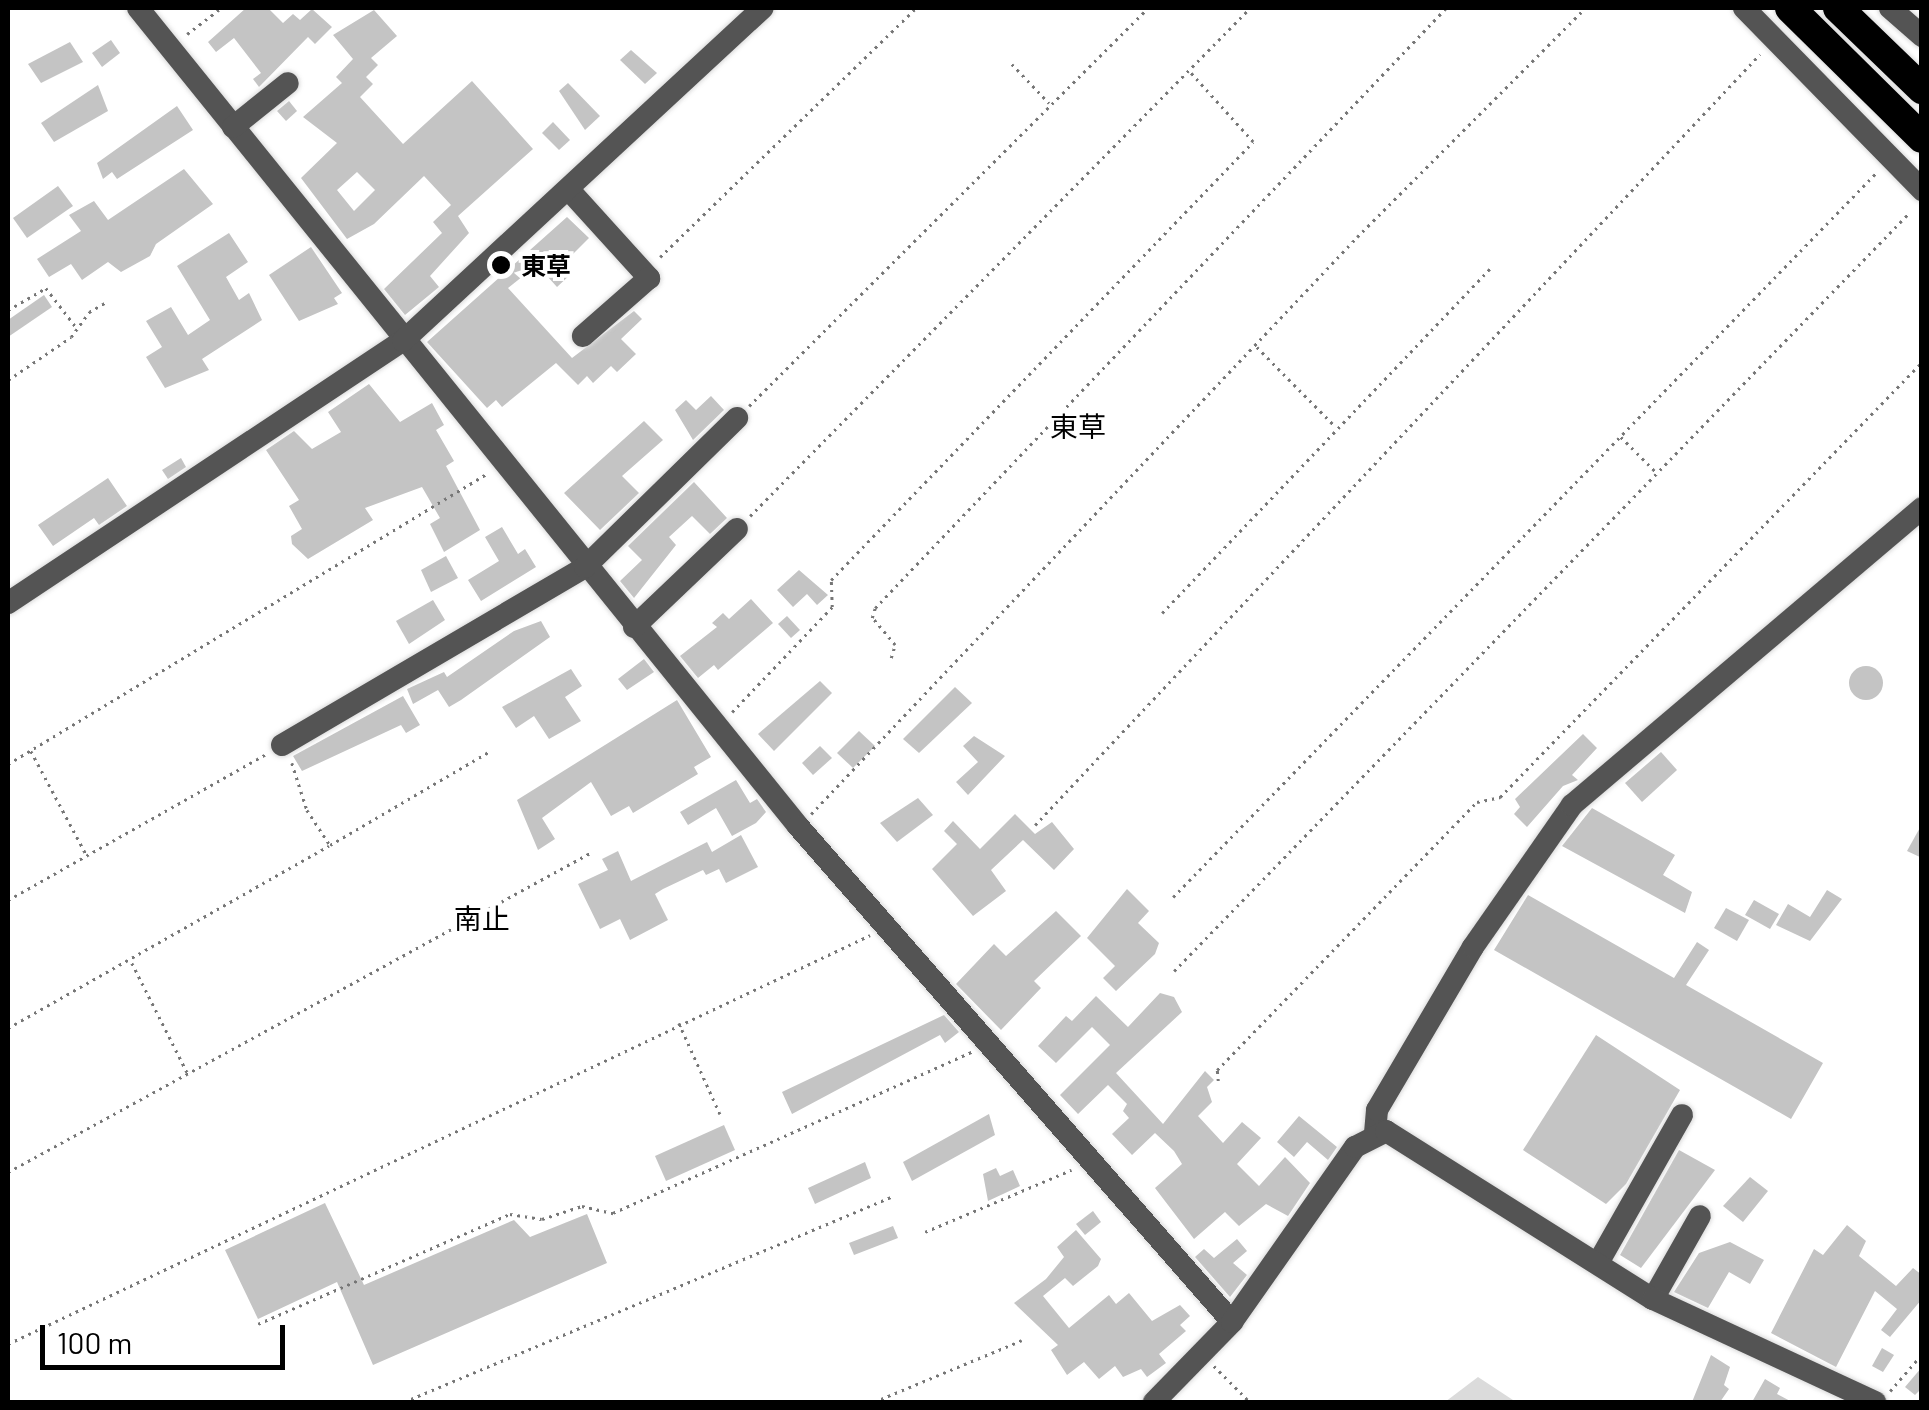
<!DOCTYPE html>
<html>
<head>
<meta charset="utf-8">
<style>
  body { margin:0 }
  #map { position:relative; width:1929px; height:1410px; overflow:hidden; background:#fff; font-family:Barlow,"Noto Sans JP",sans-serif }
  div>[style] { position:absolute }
  .green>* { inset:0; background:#dbdbdb }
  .building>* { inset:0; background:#c4c4c4 }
  .round { border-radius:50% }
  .path>* { height:2.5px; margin-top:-1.25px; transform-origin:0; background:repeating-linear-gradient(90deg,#767676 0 2.5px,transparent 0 7.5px) }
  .roads { filter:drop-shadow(0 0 2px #dbdbdb) drop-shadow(0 0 2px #dbdbdb) }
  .minor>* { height:22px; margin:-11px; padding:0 11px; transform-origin:11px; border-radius:11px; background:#545454 }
  .highway>* { height:30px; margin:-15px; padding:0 15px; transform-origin:15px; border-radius:15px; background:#000 }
  .dots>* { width:28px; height:28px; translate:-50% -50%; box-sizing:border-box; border:5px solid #fff; border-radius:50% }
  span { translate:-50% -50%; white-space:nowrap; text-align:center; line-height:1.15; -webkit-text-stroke:8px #fff; paint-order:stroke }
  .poi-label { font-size:25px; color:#000; font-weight:700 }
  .left { translate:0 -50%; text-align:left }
  .neighbourhood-label { font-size:28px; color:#000 }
  .frame { position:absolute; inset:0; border:10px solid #000; pointer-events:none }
  .scale { position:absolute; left:40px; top:1325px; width:245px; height:45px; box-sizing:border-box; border:5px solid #000; border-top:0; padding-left:12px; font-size:30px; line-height:35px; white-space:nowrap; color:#000; -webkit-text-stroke:8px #fff; paint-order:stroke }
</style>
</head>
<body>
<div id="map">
  <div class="green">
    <div style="clip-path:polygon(1478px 1377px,1516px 1402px,1445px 1402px)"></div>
  </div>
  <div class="building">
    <div style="clip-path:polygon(246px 8px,268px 8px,283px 23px,293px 14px,300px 20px,312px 9px,332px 27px,315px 44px,308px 37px,259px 87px,253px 79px,261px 73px,234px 38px,216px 52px,208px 42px)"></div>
    <div style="clip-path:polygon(evenodd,374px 10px,397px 36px,371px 58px,378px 65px,366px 77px,373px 84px,360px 97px,403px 144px,472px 81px,533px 149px,458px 216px,469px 233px,430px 276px,439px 287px,405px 315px,384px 289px,442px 233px,433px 222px,451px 205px,424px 176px,374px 224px,347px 239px,301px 178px,337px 143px,303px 117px,342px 83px,336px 77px,353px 59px,333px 35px,374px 10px,357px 172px,375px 190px,354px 211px,337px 190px,357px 172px)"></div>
    <div style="clip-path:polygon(111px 40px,120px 53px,102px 67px,92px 53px)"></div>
    <div style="clip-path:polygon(70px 42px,83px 62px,41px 83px,28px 64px)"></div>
    <div style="clip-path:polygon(631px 50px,657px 73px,645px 84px,620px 60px)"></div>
    <div style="clip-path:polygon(568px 83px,600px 116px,585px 130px,559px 91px)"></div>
    <div style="clip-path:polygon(98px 85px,108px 111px,54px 142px,41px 123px)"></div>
    <div style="clip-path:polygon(289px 101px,297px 111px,286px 121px,277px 111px)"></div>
    <div style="clip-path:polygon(177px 106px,193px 130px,117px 179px,112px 172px,103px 179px,97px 163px)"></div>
    <div style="clip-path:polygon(553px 122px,570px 140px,559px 150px,542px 133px)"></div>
    <div style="clip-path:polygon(184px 169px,213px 204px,156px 244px,150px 256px,121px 272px,108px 262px,82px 280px,71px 264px,49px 277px,37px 259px,81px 231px,69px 215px,94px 201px,108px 220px)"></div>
    <div style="clip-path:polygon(58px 186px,73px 206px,27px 238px,13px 218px)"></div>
    <div style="clip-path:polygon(567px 217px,589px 238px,563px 264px,571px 274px,557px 287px,537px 265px,508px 288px,572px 358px,634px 311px,642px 319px,621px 339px,636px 354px,617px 372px,611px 366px,593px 383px,587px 376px,578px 385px,556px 363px,502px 407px,496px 400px,487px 408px,427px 342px)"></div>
    <div style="clip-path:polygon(229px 233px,248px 262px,226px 277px,239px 300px,249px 293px,262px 320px,202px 359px,209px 370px,165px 388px,146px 357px,162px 347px,146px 321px,171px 307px,188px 335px,210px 320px,177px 266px)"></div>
    <div style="clip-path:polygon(311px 247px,342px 293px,334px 298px,338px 304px,299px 321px,269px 275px)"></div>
    <div style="clip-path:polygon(44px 295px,52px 307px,8px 337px,8px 320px)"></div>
    <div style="clip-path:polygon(369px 384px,400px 422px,432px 403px,444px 425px,436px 430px,454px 461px,446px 466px,480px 530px,444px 552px,430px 524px,440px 518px,422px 487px,365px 508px,373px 520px,308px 559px,292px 544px,291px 536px,302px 529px,289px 506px,299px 500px,266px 450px,294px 431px,312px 449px,341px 432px,328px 412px)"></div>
    <div style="clip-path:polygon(711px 396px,724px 410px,693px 440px,675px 410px,686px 400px,696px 410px)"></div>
    <div style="clip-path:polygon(644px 421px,663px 440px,622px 476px,639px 493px,600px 530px,564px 493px)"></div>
    <div style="clip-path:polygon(181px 458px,186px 467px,168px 479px,162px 470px)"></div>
    <div style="clip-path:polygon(108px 478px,127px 506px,99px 525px,94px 518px,53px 546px,38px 525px)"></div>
    <div style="clip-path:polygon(694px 482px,727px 518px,710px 534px,692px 516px,669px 537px,676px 545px,634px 598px,620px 581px,642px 560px,628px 546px)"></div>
    <div style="clip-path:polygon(502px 527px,518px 554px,525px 549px,536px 567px,481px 601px,468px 580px,499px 561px,485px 537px)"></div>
    <div style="clip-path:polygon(446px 556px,458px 578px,431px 592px,421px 570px)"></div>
    <div style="clip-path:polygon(799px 570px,828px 595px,817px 605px,807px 594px,793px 607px,777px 590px)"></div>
    <div style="clip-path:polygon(751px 599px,773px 623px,718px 670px,714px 665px,698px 678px,680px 656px,717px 627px,712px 623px,723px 613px,729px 619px)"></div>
    <div style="clip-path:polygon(433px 600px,445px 620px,409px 644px,396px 621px)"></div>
    <div style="clip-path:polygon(787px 616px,800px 630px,791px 638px,778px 624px)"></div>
    <div style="clip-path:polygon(541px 621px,550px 637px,461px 700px,449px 707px,438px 690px,413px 704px,407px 689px,444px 672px,447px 677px,514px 631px)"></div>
    <div style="clip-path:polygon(644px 659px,654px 672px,627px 690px,618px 679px)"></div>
    <div class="round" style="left:1849px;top:666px;width:34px;height:34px"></div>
    <div style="clip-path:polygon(571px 669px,582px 686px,565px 697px,581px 721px,549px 739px,534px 716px,516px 728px,502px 707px)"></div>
    <div style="clip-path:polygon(820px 681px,832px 693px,774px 751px,758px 734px)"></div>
    <div style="clip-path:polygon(955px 687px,972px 703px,919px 753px,903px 739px)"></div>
    <div style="clip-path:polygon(403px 696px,420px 725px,406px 733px,401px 725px,302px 771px,293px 756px)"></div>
    <div style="clip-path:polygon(677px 700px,711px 757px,694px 767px,698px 774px,633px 813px,629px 806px,611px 816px,591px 782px,542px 818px,555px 839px,538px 850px,517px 800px)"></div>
    <div style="clip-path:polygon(859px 731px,875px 746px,853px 768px,837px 753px)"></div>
    <div style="clip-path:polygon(1583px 734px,1597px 748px,1572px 775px,1578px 780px,1563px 786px,1527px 827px,1514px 814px,1520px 807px,1515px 799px)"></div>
    <div style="clip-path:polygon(974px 736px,1005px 756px,968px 795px,956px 782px,978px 762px,963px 746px)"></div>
    <div style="clip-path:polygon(820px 746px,832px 758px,813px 775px,802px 763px)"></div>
    <div style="clip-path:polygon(1661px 752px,1677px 770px,1642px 802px,1625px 783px)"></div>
    <div style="clip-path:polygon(736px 780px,750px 803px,757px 799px,766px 812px,756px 823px,732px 836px,716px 808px,688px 825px,680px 812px)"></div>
    <div style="clip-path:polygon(918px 798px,933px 815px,897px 842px,880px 823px)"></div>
    <div style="clip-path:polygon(1592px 808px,1675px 855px,1663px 875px,1692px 892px,1685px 913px,1562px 846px)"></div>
    <div style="clip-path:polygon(1015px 814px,1035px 834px,1052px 822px,1074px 849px,1054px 870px,1023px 840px,991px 870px,1006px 891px,973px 916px,932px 869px,957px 844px,944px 831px,953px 821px,980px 849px)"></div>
    <div style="clip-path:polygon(1922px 824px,1922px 858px,1907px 851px)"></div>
    <div style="clip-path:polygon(741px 835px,758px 867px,726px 883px,719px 869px,706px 875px,703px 870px,663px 889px,655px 894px,668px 920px,630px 940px,620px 919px,600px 929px,578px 884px,608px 870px,602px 859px,618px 851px,631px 881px,707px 842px,712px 852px)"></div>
    <div style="clip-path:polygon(1127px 889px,1149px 911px,1138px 923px,1159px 943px,1155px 954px,1116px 991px,1103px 978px,1115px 966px,1087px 938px)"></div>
    <div style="clip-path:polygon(1827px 890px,1842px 899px,1810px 941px,1776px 925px,1788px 904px,1810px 917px)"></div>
    <div style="clip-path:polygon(1528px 895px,1674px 978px,1697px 942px,1709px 950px,1686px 985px,1823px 1063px,1791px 1119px,1494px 950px)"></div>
    <div style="clip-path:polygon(1754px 900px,1779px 914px,1770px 929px,1745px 915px)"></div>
    <div style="clip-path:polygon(1726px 908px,1749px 920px,1737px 941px,1714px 928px)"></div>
    <div style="clip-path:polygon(1056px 911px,1081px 936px,1034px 981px,1041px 988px,1001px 1030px,956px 984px,994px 944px,1006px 956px)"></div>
    <div style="clip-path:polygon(1160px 993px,1174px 997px,1182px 1012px,1116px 1073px,1163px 1124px,1205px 1071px,1214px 1080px,1207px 1087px,1212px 1102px,1198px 1116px,1223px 1143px,1242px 1122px,1261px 1138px,1237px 1164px,1259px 1186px,1285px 1157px,1310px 1183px,1288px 1216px,1266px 1204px,1239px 1226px,1225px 1212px,1194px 1239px,1155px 1188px,1182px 1164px,1174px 1151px,1155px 1133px,1132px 1155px,1112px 1134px,1129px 1118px,1123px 1111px,1127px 1104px,1108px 1085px,1078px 1114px,1060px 1095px,1110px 1045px,1092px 1027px,1056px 1063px,1038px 1046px,1066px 1016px,1072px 1021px,1096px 996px,1128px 1027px)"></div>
    <div style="clip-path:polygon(944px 1015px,959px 1032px,945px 1043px,940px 1035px,792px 1114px,782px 1092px)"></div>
    <div style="clip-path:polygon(1596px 1035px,1680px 1090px,1626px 1184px,1606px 1204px,1523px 1150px)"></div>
    <div style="clip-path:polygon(989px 1114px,995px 1135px,912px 1181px,903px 1162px)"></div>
    <div style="clip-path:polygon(1299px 1116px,1337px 1147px,1328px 1160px,1307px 1142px,1294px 1157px,1277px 1142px)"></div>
    <div style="clip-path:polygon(724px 1125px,735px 1150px,666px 1181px,655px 1156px)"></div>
    <div style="clip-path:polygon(1679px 1150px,1715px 1170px,1641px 1268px,1620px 1255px)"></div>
    <div style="clip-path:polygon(865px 1162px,871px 1178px,815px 1204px,808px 1188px)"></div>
    <div style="clip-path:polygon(996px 1168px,1000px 1176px,1013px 1170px,1020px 1186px,988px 1201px,983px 1174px)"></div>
    <div style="clip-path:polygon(1750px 1177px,1768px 1191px,1743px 1222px,1723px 1206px)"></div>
    <div style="clip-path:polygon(325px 1203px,364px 1285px,514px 1220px,530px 1237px,587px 1214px,607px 1263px,373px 1365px,337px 1282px,258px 1319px,225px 1250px)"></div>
    <div style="clip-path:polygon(1093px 1211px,1101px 1222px,1085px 1235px,1076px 1224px)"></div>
    <div style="clip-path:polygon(1847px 1225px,1866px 1241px,1859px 1256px,1896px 1286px,1913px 1268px,1922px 1275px,1922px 1299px,1890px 1337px,1881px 1330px,1897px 1309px,1875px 1291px,1836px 1367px,1771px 1333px,1814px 1249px,1823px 1255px)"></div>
    <div style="clip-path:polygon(893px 1226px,898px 1238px,854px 1255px,849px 1243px)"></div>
    <div style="clip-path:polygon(1076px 1230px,1101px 1259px,1098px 1266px,1073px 1286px,1065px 1278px,1043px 1296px,1069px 1328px,1109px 1295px,1116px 1304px,1129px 1293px,1152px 1321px,1180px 1305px,1190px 1316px,1180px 1325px,1186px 1331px,1159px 1354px,1166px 1363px,1147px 1377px,1141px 1369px,1123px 1377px,1115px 1366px,1099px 1379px,1084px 1362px,1067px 1375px,1051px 1350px,1058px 1345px,1014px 1303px,1046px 1279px,1064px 1257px,1057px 1247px)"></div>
    <div style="clip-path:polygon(1237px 1239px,1247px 1251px,1233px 1263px,1247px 1275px,1230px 1297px,1195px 1257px,1204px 1249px,1214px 1258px)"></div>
    <div style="clip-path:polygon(1730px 1242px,1764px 1260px,1750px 1284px,1729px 1272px,1708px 1308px,1674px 1292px,1699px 1253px)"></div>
    <div style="clip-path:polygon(1882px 1348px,1894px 1355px,1883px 1372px,1872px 1366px)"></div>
    <div style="clip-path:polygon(1711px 1355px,1730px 1367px,1724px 1385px,1729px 1389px,1720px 1402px,1692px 1402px)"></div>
    <div style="clip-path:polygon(1922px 1367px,1922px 1388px,1915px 1395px,1905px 1387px)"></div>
    <div style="clip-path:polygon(1765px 1379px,1780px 1388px,1777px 1394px,1792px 1402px,1752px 1402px)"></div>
  </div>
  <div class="path">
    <div style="left:187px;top:34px;width:43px;rotate:-37.4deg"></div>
    <div style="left:1012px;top:64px;width:54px;rotate:46.5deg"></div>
    <div style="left:660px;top:257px;width:357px;rotate:-44.2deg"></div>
    <div style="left:8px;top:310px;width:44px;rotate:-30.1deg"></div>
    <div style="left:46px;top:288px;width:49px;rotate:52.4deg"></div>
    <div style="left:1257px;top:347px;width:112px;rotate:45.4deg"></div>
    <div style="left:8px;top:380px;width:76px;rotate:-34.3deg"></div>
    <div style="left:71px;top:337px;width:31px;rotate:-54deg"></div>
    <div style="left:89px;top:312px;width:22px;rotate:-30deg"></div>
    <div style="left:749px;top:406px;width:564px;rotate:-44.93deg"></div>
    <div style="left:1621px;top:437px;width:51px;rotate:45deg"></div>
    <div style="left:750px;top:516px;width:713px;rotate:-45.45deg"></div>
    <div style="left:1162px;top:613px;width:479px;rotate:-46.4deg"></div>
    <div style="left:891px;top:658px;width:14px;rotate:-73deg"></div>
    <div style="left:895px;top:645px;width:35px;rotate:-130deg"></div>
    <div style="left:872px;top:618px;width:10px;rotate:-73deg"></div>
    <div style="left:875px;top:608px;width:828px;rotate:-46.42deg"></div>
    <div style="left:732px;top:712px;width:145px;rotate:-46.4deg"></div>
    <div style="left:832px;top:607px;width:27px;rotate:-92deg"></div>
    <div style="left:831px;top:580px;width:608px;rotate:-46.07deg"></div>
    <div style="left:1253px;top:142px;width:97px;rotate:-132.1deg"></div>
    <div style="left:31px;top:751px;width:117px;rotate:61.9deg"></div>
    <div style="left:292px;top:763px;width:49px;rotate:72.3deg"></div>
    <div style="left:307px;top:810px;width:42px;rotate:56.7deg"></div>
    <div style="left:330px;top:845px;width:186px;rotate:-30.4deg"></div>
    <div style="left:8px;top:764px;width:561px;rotate:-31.23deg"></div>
    <div style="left:811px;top:814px;width:794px;rotate:-46.58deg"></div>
    <div style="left:1357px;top:237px;width:323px;rotate:-45.1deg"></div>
    <div style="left:1035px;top:825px;width:1058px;rotate:-46.76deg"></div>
    <div style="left:1173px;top:897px;width:1009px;rotate:-45.84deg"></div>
    <div style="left:8px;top:900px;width:296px;rotate:-29.5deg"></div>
    <div style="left:132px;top:963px;width:127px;rotate:63.2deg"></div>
    <div style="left:1174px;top:971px;width:1054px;rotate:-45.88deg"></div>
    <div style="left:679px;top:1023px;width:100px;rotate:65.7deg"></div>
    <div style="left:8px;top:1028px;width:369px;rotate:-29.6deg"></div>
    <div style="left:1218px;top:1081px;width:11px;rotate:-95deg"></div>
    <div style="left:1217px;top:1070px;width:373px;rotate:-45.9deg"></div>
    <div style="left:1477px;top:802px;width:24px;rotate:-12deg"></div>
    <div style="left:1500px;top:797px;width:606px;rotate:-45.87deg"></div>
    <div style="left:8px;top:1172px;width:666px;rotate:-28.72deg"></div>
    <div style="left:925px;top:1232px;width:159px;rotate:-23deg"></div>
    <div style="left:258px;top:1324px;width:275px;rotate:-23.6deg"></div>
    <div style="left:510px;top:1214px;width:32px;rotate:9deg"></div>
    <div style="left:542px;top:1219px;width:42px;rotate:-18deg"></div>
    <div style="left:582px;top:1206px;width:32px;rotate:13deg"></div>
    <div style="left:613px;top:1213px;width:393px;rotate:-24.2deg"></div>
    <div style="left:8px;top:1344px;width:954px;rotate:-25.38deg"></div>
    <div style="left:1214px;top:1366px;width:51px;rotate:45deg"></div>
    <div style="left:1890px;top:1391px;width:49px;rotate:-49.1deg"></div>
    <div style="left:404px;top:1402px;width:528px;rotate:-22.83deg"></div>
    <div style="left:874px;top:1402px;width:160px;rotate:-22.7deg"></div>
  </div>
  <div class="roads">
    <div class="minor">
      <div style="left:138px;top:8px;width:1051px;rotate:51.1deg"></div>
      <div style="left:798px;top:826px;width:659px;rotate:48.81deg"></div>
      <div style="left:1744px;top:8px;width:255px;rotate:45.6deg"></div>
      <div style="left:1890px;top:8px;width:43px;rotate:41.2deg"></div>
      <div style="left:233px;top:127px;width:70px;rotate:-38.7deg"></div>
      <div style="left:570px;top:191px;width:118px;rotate:47.8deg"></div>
      <div style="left:649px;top:278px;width:88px;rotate:138.7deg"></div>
      <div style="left:8px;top:603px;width:474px;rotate:-33.6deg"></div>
      <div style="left:403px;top:341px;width:490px;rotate:-42.8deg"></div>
      <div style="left:634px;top:627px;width:142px;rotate:-43.6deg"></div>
      <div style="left:282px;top:745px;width:351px;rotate:-30.4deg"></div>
      <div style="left:585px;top:567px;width:213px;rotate:-44.4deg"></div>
      <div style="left:1375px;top:1133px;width:23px;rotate:-85deg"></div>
      <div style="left:1377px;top:1110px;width:189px;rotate:-59.5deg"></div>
      <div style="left:1473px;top:947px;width:173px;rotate:-55.1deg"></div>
      <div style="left:1572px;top:805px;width:459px;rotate:-40.3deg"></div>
      <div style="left:1598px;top:1263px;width:170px;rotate:-60.4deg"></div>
      <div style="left:1653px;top:1299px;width:95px;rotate:-60.5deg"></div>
      <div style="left:1154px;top:1402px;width:112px;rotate:-45.7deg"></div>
      <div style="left:1232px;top:1322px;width:214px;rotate:-54.9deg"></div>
      <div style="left:1355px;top:1147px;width:35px;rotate:-27deg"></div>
      <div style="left:1386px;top:1131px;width:315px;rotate:32.2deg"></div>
      <div style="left:1653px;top:1299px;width:245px;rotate:24.9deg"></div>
    </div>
    <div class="highway">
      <div style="left:1790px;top:8px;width:185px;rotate:44.6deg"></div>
      <div style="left:1838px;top:8px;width:117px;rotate:44deg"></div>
    </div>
  </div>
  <div class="dots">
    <div style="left:501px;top:265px;background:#000"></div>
  </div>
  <div class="poi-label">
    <span class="left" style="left:521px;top:265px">東草</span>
  </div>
  <div class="neighbourhood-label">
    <span style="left:1078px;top:426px">東草</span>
    <span style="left:482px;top:918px">南止</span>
  </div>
  <div class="frame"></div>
  <div class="scale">100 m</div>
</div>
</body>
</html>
